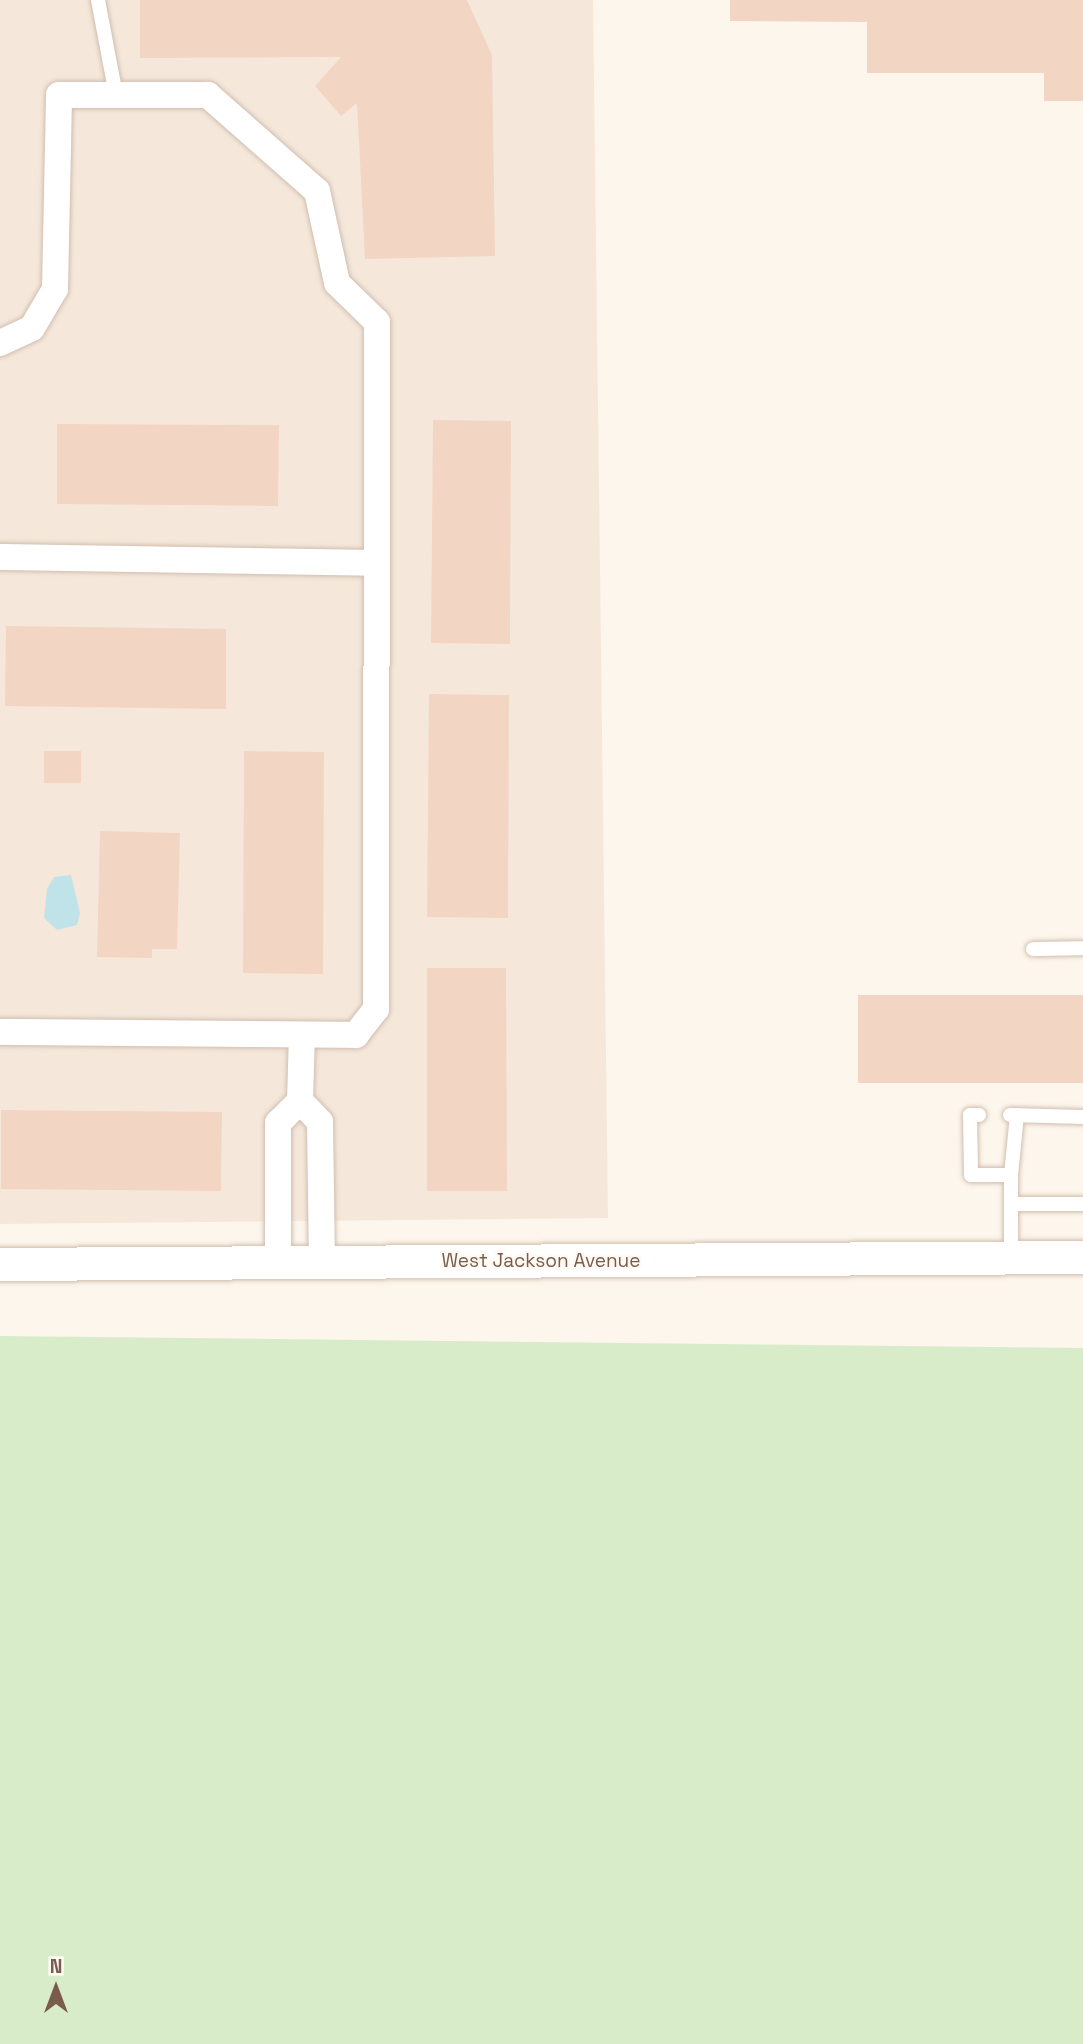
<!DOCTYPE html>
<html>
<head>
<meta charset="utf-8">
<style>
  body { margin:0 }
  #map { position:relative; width:1083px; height:2044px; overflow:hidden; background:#fdf6ec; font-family:"Space Grotesk",sans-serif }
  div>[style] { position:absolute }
  .residential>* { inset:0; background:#f5e8da }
  .green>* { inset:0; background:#d8ecc9 }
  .water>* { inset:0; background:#bfe3e8 }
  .building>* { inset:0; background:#f3d5c3 }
  .roads { filter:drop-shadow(0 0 2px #d1beb0) drop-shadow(0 0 2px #d1beb0) }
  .service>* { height:14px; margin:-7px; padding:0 7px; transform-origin:7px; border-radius:7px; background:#fff }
  .minor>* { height:26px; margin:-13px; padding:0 13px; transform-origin:13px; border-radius:13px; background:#fff }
  .tertiary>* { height:33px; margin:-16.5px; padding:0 16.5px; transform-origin:16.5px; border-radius:16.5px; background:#fff }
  span { translate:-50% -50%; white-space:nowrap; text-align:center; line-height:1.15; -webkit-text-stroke:5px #fffaf3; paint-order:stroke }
  .street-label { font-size:19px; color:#7a5c4d }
  .north { position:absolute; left:21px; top:1953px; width:70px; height:70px; -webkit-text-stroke:5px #fffaf3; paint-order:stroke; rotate:0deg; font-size:19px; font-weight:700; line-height:28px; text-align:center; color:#7a5c4d }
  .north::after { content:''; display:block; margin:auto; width:24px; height:32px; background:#7a5c4d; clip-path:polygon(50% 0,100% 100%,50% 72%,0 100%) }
</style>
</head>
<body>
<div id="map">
  <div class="residential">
    <div style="clip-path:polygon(0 0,593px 0,608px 1218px,0 1224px)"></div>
  </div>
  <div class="green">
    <div style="clip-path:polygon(0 1336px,1083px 1348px,1083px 2044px,0 2044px)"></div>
  </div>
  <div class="water">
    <div style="clip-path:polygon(71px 875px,80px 913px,77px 925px,57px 930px,44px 918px,47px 889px,54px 877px)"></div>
  </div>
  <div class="building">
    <div style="clip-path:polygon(140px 0,467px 0,492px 55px,495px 256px,365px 259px,357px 103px,341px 116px,315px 86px,341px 57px,140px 58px)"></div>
    <div style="clip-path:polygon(730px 0,1083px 0,1083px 101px,1044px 101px,1044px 73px,867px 73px,867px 22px,730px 21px)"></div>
    <div style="clip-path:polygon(433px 420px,511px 421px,510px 644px,431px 643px)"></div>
    <div style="clip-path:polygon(57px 424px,279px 425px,278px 506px,57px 504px)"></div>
    <div style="clip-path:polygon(6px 626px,226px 629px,226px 709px,5px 706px)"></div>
    <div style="clip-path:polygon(429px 694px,509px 695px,508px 918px,427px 917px)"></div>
    <div style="clip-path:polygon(44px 751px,81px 751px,81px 783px,44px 783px)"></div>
    <div style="clip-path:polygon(244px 751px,324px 752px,323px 974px,243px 973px)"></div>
    <div style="clip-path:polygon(100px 831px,180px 833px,177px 949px,152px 949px,152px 958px,97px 957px)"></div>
    <div style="clip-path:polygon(427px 968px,506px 968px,507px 1191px,427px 1191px)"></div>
    <div style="clip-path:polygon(858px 995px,1083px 995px,1083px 1083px,858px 1083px)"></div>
    <div style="clip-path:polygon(1px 1110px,222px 1112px,221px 1191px,1px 1189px)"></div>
  </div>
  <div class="roads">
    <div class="service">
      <div style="left:98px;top:0;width:97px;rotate:79.3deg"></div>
      <div style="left:1033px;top:949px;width:50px;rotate:-1.1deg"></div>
      <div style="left:979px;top:1115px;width:9px;rotate:180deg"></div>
      <div style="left:970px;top:1115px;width:60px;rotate:89deg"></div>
      <div style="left:971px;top:1175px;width:40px"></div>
      <div style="left:1011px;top:1175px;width:82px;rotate:90deg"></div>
      <div style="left:1010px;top:1115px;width:73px;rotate:1.6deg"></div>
      <div style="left:1011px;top:1175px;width:60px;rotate:-84.3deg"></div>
      <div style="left:1011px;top:1204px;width:72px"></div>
    </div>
    <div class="minor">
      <div style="left:0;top:343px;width:35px;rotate:-25deg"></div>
      <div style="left:32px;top:328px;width:45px;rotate:-59.5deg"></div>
      <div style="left:55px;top:289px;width:194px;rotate:-88.8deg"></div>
      <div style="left:59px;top:95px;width:149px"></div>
      <div style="left:208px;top:95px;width:145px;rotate:41.4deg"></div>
      <div style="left:317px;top:191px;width:94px;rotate:77.7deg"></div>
      <div style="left:337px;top:283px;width:56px;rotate:44.3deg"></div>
      <div style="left:377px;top:322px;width:687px;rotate:90.08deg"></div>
      <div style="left:376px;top:1009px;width:33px;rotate:128deg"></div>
      <div style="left:356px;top:1035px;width:356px;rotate:-179.5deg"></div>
      <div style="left:0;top:557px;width:377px;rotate:0.9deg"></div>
      <div style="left:300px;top:1101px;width:66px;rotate:-88.3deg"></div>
      <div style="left:278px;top:1262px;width:139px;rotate:-90deg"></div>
      <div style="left:278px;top:1123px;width:31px;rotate:-45deg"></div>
      <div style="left:300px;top:1101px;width:29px;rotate:46deg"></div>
      <div style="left:320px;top:1122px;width:140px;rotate:89.2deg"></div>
    </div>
    <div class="tertiary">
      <div style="left:0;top:1264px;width:1083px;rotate:-0.37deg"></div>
    </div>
  </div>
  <div class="street-label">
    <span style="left:541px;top:1261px">West Jackson Avenue</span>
  </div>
  <div class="north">N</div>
</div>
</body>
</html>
